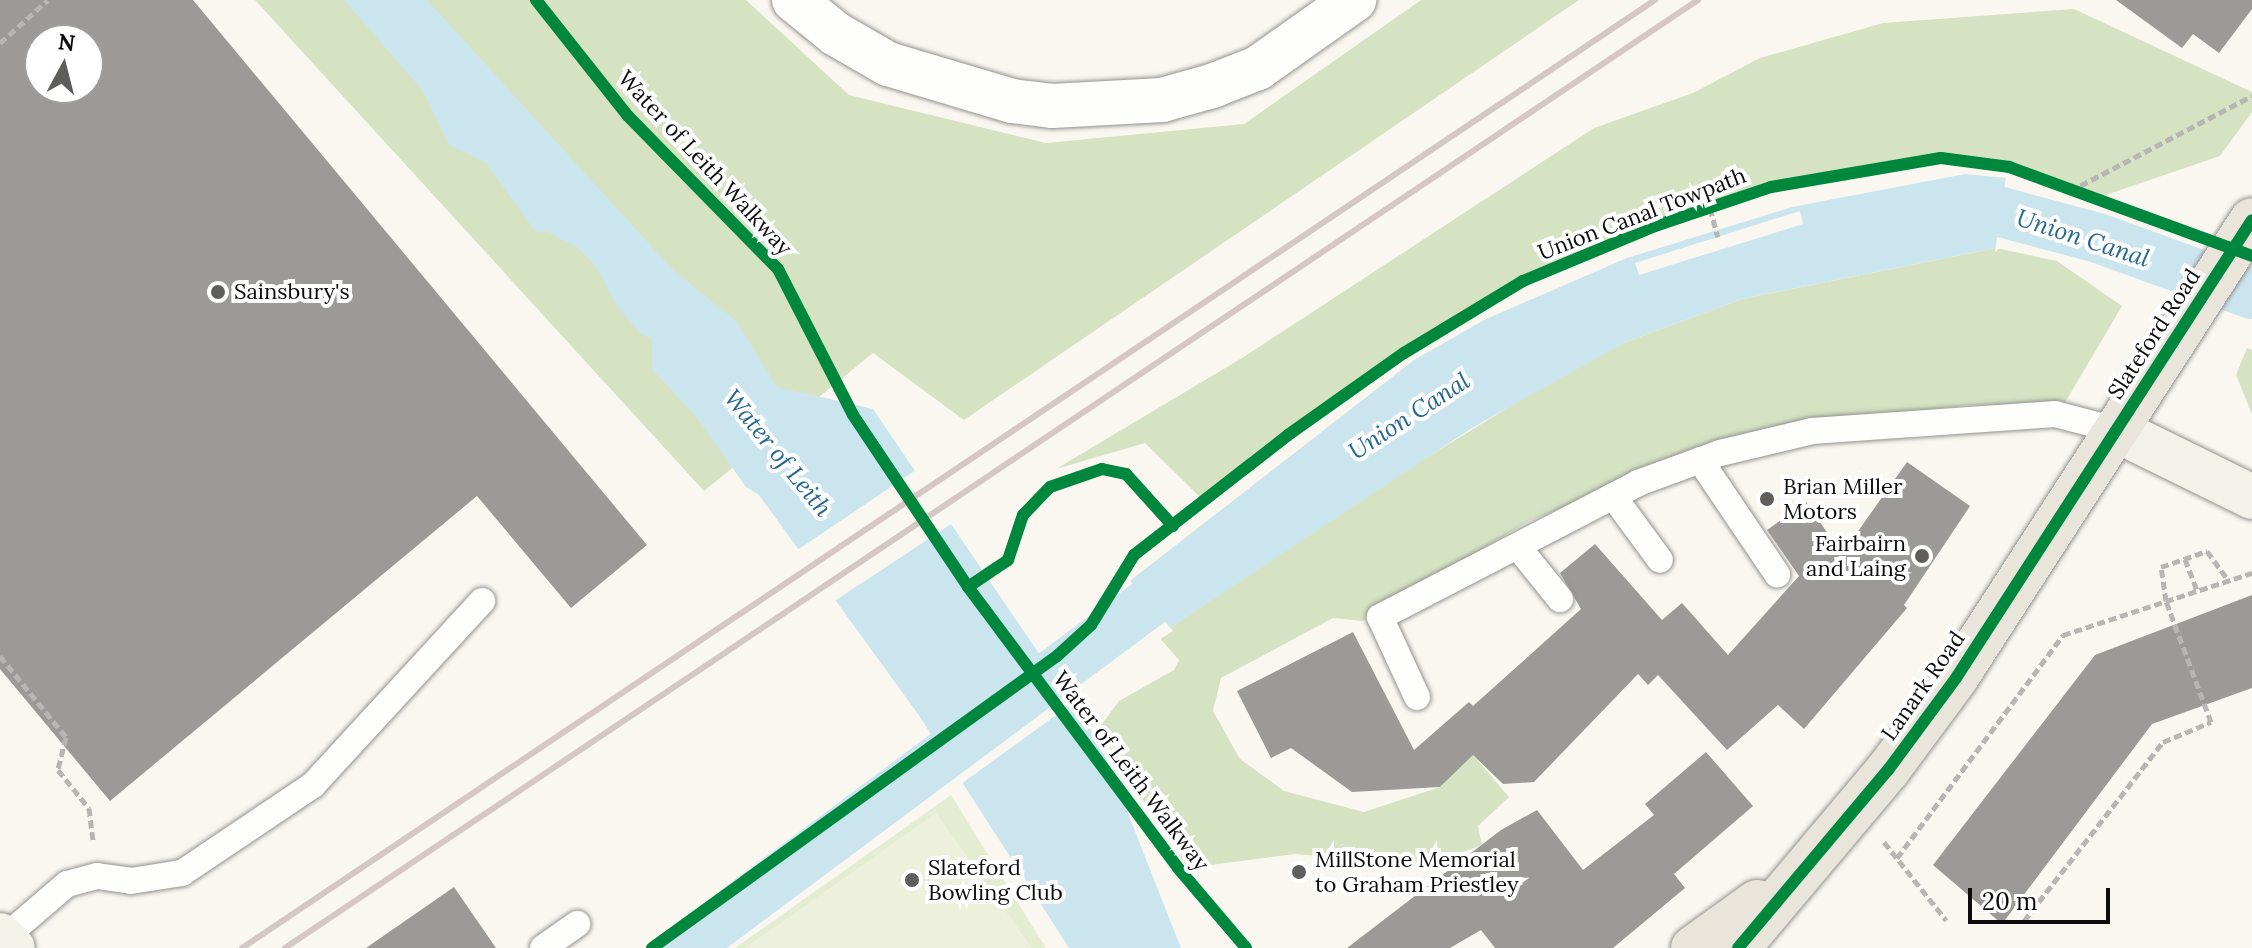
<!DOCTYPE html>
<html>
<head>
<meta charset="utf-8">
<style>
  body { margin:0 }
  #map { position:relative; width:2252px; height:948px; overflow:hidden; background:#faf7f0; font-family:Lora,serif }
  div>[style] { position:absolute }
  .green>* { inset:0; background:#e4ecd2 }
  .forest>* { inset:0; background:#d5e3c2 }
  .pitch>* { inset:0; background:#edf1dc }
  .water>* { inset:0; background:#cbe5ef }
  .pier>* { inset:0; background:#faf7f0 }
  .canal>* { height:50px; margin:-25px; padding:0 25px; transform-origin:25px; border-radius:25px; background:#cbe5ef }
  .building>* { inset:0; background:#9c9a96 }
  .path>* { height:5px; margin-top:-2.5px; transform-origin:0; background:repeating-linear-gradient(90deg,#b7b6b5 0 8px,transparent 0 12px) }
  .roads { filter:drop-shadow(0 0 2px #93928f) drop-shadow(0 0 2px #93928f) }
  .lane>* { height:26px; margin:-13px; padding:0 13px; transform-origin:13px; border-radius:13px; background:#fefefd }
  .street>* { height:44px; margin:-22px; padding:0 22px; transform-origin:22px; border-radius:22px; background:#fefefd }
  .secondary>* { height:44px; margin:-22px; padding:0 22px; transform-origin:22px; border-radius:22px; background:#f3f2e9 }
  .primary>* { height:44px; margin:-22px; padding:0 22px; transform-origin:22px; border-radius:22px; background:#e9e5da }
  .rail>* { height:6px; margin:-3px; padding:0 3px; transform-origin:3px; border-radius:3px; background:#d5c7c6 }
  .cycleway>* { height:12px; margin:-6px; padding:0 6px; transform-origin:6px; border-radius:6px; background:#00873e }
  .dots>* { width:22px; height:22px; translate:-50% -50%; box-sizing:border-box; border:4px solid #fff; border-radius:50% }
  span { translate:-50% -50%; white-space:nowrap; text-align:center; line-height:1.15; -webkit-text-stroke:8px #fff; paint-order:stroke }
  .street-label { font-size:22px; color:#0c0c0c }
  .poi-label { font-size:22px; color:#0c0c0c }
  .left { translate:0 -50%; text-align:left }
  .right { translate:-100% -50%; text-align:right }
  .water-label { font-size:24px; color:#24668f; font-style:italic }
  .north { position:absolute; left:24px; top:24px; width:80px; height:80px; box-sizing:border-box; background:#fff; border:2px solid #9e9e9e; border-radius:50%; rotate:7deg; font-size:22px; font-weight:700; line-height:32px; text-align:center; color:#0c0c0c }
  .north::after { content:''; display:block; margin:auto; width:28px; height:36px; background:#5f5e5c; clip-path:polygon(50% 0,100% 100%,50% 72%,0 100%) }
  .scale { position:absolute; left:1968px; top:888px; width:142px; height:36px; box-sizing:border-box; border:4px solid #0c0c0c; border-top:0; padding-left:10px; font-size:24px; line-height:28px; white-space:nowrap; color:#0c0c0c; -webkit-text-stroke:6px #fff; paint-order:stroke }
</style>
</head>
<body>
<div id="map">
  <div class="green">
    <div style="clip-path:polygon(951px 795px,1046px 948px,735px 948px)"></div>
  </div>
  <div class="forest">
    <div style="clip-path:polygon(255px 0,746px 0,849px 95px,1046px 143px,1244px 124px,1421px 0,1579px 0,964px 420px,873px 353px,704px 491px)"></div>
    <div style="clip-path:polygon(2074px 9px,2252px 92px,2252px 112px,2220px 156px,2100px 197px,1976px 159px,1887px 165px,1771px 187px,1655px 226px,1523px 281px,1404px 353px,1204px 501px,1145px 443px,1056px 469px,1242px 358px,1594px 128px,1693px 93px,1760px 58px,1883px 23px)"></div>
    <div style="clip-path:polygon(1996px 248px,2057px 261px,2122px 306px,2063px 406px,1969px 405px,1852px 418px,1662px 467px,1527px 522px,1363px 621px,1333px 618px,1221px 678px,1213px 711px,1240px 759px,1284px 791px,1364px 812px,1440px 787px,1473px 755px,1509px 797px,1478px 826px,1482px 845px,1429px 865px,1295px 854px,1188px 868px,1097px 731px,1119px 701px,1174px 670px,1179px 660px,1158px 636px,1374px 490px,1569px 370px,1626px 342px,1742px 299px)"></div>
    <div style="clip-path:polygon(2247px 348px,2252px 350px,2252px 414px,2236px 375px)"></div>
  </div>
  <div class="pitch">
    <div style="clip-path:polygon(936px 813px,1032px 948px,745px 948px)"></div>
  </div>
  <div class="water">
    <div style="clip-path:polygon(344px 0,427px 0,673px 270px,736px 321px,777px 387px,873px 409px,1101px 745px,1181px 948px,1069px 948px,918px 714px,759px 495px,746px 487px,697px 418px,652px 369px,652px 339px,641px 334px,616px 305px,597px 268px,578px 248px,548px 232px,536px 232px,486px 163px,449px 145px,423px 91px)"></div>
    <div style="clip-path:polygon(1965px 174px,2006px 178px,1996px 248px,1742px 299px,1626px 342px,1472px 428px,1158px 636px,1122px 587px,1414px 360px,1486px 319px,1627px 258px,1792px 207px)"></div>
  </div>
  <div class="pier">
    <div style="clip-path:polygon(2007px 174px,2000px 248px,1995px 252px,2006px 178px)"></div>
    <div style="clip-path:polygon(1800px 211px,1803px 224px,1639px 275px,1635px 263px)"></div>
    <div style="clip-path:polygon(916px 470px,954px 522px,833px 602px,796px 551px)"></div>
    <div style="clip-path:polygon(1127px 577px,1173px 631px,1159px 640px,1101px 645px,1106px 607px)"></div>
    <div style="clip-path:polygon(1048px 657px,1077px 700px,961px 784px,932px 740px)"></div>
  </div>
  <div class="canal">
    <div style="left:1935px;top:217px;width:66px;rotate:-4.3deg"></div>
    <div style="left:2001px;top:212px;width:100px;rotate:15deg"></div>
    <div style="left:2098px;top:238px;width:164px;rotate:20deg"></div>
    <div style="left:685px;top:948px;width:586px;rotate:-36.67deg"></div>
  </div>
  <div class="building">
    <div style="clip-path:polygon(evenodd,0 0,193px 0,647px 545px,571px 608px,477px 496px,110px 801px,0 669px,0 0,40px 40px,88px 40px,88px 88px,40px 88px,40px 40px)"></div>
    <div style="clip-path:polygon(2116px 0,2252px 0,2252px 9px,2219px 53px,2193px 34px,2182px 48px)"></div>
    <div style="clip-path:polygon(1907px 462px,1970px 506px,1904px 605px,1907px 608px,1804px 729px,1778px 705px,1727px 750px,1658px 675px,1648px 685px,1638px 674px,1534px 782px,1503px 784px,1473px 755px,1440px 787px,1352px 792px,1291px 748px,1271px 758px,1237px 691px,1353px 632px,1414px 750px,1469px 702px,1473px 706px,1581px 609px,1560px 573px,1595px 544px,1662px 620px,1682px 603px,1728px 655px,1799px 576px,1767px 530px,1806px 502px,1842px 554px)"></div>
    <div style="clip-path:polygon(2252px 595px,2252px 688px,2152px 724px,2002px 924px,1933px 865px,2095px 655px)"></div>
    <div style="clip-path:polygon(1706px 752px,1753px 806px,1674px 874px,1685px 888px,1613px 948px,1495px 948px,1481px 930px,1450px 948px,1347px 948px,1501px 830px,1537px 810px,1583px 870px,1654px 815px,1645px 804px)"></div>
    <div style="clip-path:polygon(454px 887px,496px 948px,366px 948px)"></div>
  </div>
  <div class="path">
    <div style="left:0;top:43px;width:64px;rotate:-41.9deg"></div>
    <div style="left:2070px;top:191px;width:205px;rotate:-27.6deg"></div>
    <div style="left:1710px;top:208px;width:30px;rotate:75deg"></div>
    <div style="left:2185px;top:559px;width:34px;rotate:69deg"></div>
    <div style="left:968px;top:587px;width:48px;rotate:-34deg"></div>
    <div style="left:1008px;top:560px;width:47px;rotate:-71.6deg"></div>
    <div style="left:1023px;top:515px;width:39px;rotate:-46deg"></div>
    <div style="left:1050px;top:487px;width:55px;rotate:-19.1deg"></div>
    <div style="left:1102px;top:469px;width:25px;rotate:12deg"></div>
    <div style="left:1126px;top:474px;width:70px;rotate:47.9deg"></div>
    <div style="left:0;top:656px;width:104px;rotate:50.8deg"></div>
    <div style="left:66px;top:737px;width:34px;rotate:104deg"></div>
    <div style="left:58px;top:770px;width:49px;rotate:50.8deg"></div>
    <div style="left:89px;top:808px;width:32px;rotate:83deg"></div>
    <div style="left:1884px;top:842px;width:100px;rotate:51.5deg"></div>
    <div style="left:1897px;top:858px;width:278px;rotate:-53.3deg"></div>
    <div style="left:2063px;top:635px;width:199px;rotate:-18.2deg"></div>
    <div style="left:2024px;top:921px;width:227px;rotate:-52.2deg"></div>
    <div style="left:2163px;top:742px;width:52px;rotate:-22.6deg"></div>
    <div style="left:2211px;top:722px;width:129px;rotate:-110.4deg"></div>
    <div style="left:2166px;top:601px;width:34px;rotate:-98deg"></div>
    <div style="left:2161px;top:567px;width:49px;rotate:-19.2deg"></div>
    <div style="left:2207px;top:551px;width:36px;rotate:54deg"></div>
  </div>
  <div class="roads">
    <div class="lane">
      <div style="left:1700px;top:460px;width:138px;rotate:56deg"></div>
      <div style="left:1613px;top:496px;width:79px;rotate:53.7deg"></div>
      <div style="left:1518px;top:547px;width:67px;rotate:51.1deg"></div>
      <div style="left:1417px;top:697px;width:88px;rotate:-114.8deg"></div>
      <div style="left:1380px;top:617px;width:291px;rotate:-27.4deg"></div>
      <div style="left:1638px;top:483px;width:87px;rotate:-20.1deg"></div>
      <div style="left:1720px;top:453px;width:95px;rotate:-13.4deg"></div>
      <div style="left:1812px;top:431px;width:244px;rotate:-4deg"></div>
      <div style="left:2055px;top:414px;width:63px;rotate:14.7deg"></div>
      <div style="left:4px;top:938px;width:83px;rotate:-40.6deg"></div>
      <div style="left:67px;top:884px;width:31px;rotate:-15deg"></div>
      <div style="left:97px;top:876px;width:34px;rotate:8deg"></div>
      <div style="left:131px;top:881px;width:52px;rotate:-8.9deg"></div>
      <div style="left:182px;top:873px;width:158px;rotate:-33.9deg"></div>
      <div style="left:313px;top:785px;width:250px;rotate:-47.4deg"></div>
      <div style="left:543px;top:948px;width:42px;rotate:-35.2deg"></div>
    </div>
    <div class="street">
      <div style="left:794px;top:0;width:54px;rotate:39deg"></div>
      <div style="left:836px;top:34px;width:60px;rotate:30deg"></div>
      <div style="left:888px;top:64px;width:129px;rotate:16.6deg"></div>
      <div style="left:1012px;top:101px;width:40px;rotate:7.1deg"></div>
      <div style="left:1052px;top:106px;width:110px;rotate:-3.1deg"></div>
      <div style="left:1162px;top:100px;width:52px;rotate:-15.6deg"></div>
      <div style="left:1212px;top:86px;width:49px;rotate:-21.4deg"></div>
      <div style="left:1258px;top:68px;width:118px;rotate:-35.3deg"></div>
    </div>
    <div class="secondary">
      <div style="left:2116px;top:430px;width:152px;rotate:26.2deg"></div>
      <div style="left:0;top:935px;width:18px;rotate:45deg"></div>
    </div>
    <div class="primary">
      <div style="left:1693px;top:948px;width:79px;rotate:-35.7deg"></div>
      <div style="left:1738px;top:948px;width:233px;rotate:-49.9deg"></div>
      <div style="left:1888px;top:770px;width:114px;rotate:-53.5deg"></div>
      <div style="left:1956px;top:678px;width:545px;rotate:-57.13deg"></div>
    </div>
  </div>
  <div class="rail">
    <div style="left:242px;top:948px;width:1702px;rotate:-33.86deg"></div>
    <div style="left:285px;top:948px;width:1702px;rotate:-33.86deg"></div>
  </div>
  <div class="cycleway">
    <div style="left:536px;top:0;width:148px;rotate:51.6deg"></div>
    <div style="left:628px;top:116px;width:214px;rotate:45.6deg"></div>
    <div style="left:778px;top:269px;width:164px;rotate:62.8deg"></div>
    <div style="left:853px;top:415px;width:207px;rotate:56.2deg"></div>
    <div style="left:968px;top:587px;width:351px;rotate:53.2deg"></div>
    <div style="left:1178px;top:868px;width:105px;rotate:49.6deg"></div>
    <div style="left:968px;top:587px;width:48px;rotate:-34deg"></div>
    <div style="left:1008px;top:560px;width:47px;rotate:-71.6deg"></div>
    <div style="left:1023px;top:515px;width:39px;rotate:-46deg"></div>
    <div style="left:1050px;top:487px;width:55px;rotate:-19.1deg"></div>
    <div style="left:1102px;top:469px;width:25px;rotate:12deg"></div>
    <div style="left:1126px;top:474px;width:70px;rotate:47.9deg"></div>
    <div style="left:652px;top:948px;width:499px;rotate:-35.8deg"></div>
    <div style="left:1057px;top:656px;width:46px;rotate:-42.4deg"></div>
    <div style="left:1091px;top:625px;width:82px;rotate:-58.4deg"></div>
    <div style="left:1134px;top:555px;width:195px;rotate:-37.9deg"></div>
    <div style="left:1288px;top:435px;width:142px;rotate:-35.3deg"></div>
    <div style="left:1404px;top:353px;width:139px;rotate:-31.2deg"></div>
    <div style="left:1523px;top:281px;width:143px;rotate:-22.6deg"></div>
    <div style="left:1655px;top:226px;width:122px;rotate:-18.6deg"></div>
    <div style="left:1771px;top:187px;width:172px;rotate:-9.7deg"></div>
    <div style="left:1941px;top:158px;width:69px;rotate:7.5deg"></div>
    <div style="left:2009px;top:167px;width:259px;rotate:20.1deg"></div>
    <div style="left:1738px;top:948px;width:233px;rotate:-49.9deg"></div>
    <div style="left:1888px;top:770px;width:114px;rotate:-53.5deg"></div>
    <div style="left:1956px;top:678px;width:545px;rotate:-57.13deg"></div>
  </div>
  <div class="dots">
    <div style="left:218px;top:292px;background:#5f5e5c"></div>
    <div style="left:1767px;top:499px;background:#5f5e5c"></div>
    <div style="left:1922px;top:556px;background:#5f5e5c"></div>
    <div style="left:1299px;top:872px;background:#5f5e5c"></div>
    <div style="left:912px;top:880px;background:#5f5e5c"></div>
  </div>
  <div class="street-label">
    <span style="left:705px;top:163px;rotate:47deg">Water of Leith Walkway</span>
    <span style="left:1642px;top:214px;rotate:-21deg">Union Canal Towpath</span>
    <span style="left:2154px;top:334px;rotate:-57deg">Slateford Road</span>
    <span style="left:1923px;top:686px;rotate:-55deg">Lanark Road</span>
    <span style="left:1131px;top:771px;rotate:53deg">Water of Leith Walkway</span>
  </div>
  <div class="poi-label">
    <span class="left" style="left:234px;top:292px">Sainsbury's</span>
    <span class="left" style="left:1783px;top:499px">Brian Miller<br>Motors</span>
    <span class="right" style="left:1906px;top:556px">Fairbairn<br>and Laing</span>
    <span class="left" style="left:1315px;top:872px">MillStone Memorial<br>to Graham Priestley</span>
    <span class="left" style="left:928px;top:880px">Slateford<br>Bowling Club</span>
  </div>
  <div class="water-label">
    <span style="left:2083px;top:238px;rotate:18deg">Union Canal</span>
    <span style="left:1409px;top:416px;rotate:-33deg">Union Canal</span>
    <span style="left:778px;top:453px;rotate:51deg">Water of Leith</span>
  </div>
  <div class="north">N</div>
  <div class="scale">20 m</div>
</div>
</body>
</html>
